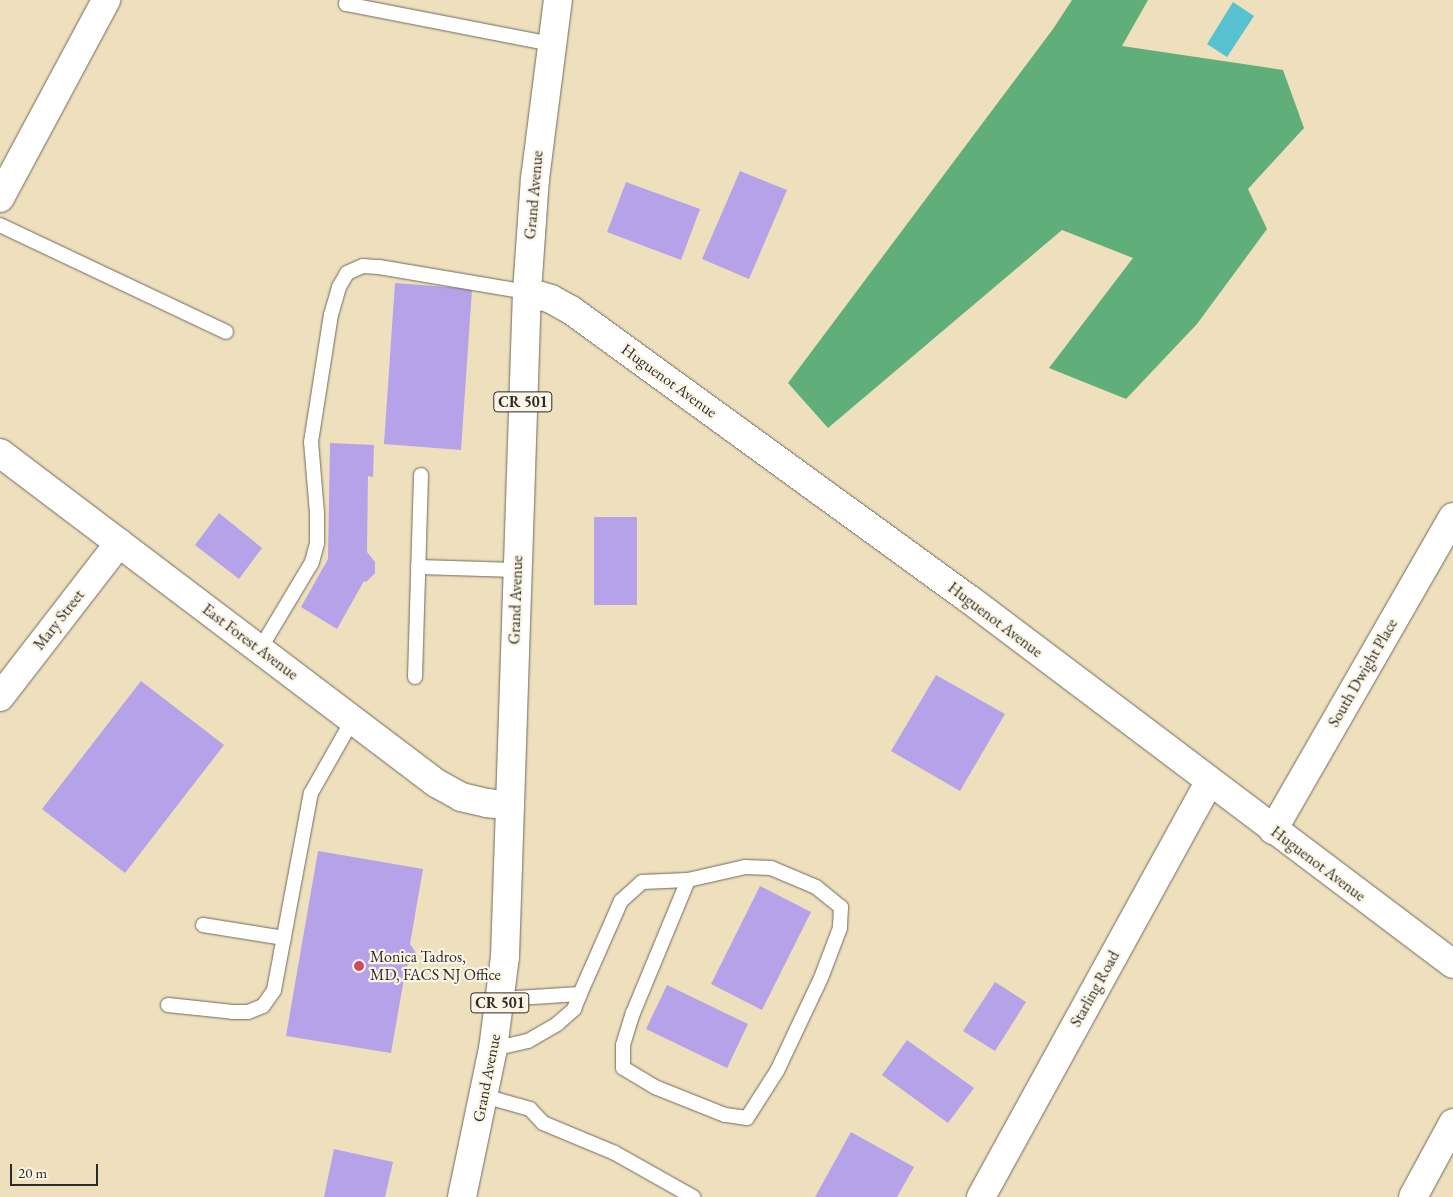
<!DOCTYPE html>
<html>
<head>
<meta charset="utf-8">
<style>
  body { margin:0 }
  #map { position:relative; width:1453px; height:1197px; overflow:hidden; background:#eedfbd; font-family:"EB Garamond",serif }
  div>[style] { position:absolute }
  .forest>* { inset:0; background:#60ae79 }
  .water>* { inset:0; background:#56c2d0 }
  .building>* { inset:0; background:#b6a2e9 }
  .roads { filter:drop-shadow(0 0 1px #6f6a5e) drop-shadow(0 0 1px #6f6a5e) }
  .service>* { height:14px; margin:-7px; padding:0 7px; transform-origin:7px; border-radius:7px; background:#fff }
  .minor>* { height:28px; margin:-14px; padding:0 14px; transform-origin:14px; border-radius:14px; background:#fff }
  .tertiary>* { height:28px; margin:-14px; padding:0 14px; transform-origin:14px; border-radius:14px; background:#fff }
  .primary>* { height:28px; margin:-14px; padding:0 14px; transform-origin:14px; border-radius:14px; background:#fff }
  .dots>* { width:14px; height:14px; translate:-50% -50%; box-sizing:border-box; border:2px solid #fcf5e5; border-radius:50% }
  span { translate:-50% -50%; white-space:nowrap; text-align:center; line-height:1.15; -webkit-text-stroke:4.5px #fcf5e5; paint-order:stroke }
  .shield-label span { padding:1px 4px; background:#fcf5e5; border:1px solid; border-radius:4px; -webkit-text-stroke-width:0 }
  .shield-label { font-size:15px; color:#2b2b2b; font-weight:700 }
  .street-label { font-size:16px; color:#2b2b2b }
  .poi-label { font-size:16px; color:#2b2b2b }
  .left { translate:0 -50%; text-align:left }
  .scale { position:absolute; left:10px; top:1164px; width:88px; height:22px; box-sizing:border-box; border:2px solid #2b2b2b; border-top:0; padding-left:6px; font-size:15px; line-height:18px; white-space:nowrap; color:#2b2b2b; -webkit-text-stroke:4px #fcf5e5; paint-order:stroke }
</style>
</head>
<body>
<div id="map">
  <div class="forest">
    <div style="clip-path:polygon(1072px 0,1148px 0,1122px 46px,1283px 70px,1304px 128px,1248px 189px,1267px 229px,1197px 324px,1126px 399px,1049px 368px,1133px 258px,1062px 230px,828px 428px,788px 383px,1053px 29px)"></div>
  </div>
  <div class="water">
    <div style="clip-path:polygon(1233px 2px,1254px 16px,1227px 57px,1207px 44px)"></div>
  </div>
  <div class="building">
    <div style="clip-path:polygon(740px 171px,787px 190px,749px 279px,702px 259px)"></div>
    <div style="clip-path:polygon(626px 182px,700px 209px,681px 260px,607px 232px)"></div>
    <div style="clip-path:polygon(395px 283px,472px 289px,461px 450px,384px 444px)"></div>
    <div style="clip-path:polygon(330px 443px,374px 445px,373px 477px,368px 476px,367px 552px,375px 562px,375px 573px,366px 582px,364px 581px,337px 629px,301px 607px,328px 559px)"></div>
    <div style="clip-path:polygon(219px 513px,262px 548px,239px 579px,195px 545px)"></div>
    <div style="clip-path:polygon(594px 517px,637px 517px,637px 605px,594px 605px)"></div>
    <div style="clip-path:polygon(936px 675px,1005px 714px,960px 791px,891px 751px)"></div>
    <div style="clip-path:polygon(141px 681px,224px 745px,125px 873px,42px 809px)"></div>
    <div style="clip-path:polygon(318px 851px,423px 869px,410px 944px,418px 956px,406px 967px,391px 1053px,286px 1036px)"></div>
    <div style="clip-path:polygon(760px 886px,811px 912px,762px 1010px,711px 984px)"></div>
    <div style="clip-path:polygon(995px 982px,1026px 1002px,995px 1051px,963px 1031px)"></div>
    <div style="clip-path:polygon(667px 985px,748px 1024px,727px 1068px,646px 1029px)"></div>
    <div style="clip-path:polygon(907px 1040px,974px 1088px,948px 1123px,882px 1075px)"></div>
    <div style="clip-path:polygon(851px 1132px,914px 1167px,897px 1197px,815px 1197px)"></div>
    <div style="clip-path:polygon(334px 1149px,393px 1162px,385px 1197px,324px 1197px)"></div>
  </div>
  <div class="roads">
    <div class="service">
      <div style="left:347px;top:0;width:4px;rotate:104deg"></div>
      <div style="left:346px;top:4px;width:210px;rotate:11deg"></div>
      <div style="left:0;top:225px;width:250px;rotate:25.3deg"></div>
      <div style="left:418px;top:567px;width:99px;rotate:1.7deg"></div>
      <div style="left:260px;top:649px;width:101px;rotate:-59.1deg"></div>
      <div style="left:312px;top:562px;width:20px;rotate:-75deg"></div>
      <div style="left:317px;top:543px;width:30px;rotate:-90deg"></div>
      <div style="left:317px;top:513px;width:71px;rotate:-94.8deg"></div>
      <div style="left:311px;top:442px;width:129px;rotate:-81.1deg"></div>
      <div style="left:331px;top:315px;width:29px;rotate:-74deg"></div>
      <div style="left:339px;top:287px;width:16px;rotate:-60deg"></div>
      <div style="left:347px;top:273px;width:17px;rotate:-24deg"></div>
      <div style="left:363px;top:266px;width:16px;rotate:4deg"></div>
      <div style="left:379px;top:267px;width:150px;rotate:9.6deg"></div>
      <div style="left:415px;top:677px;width:202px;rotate:-88.3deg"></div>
      <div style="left:203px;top:925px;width:82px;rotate:9.1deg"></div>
      <div style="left:580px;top:994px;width:102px;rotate:-66.2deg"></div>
      <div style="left:621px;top:901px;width:28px;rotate:-42deg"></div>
      <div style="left:642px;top:882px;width:46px;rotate:-2.5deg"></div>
      <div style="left:688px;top:880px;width:58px;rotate:-12.8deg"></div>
      <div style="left:745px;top:867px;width:26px;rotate:2deg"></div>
      <div style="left:771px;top:868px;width:49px;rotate:22.9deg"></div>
      <div style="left:816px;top:887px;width:32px;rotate:39deg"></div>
      <div style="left:841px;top:907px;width:21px;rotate:93deg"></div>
      <div style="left:840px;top:928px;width:53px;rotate:110.8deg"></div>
      <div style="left:821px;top:978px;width:103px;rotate:115.3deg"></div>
      <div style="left:777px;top:1071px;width:56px;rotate:122.6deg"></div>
      <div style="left:747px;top:1118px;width:22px;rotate:-172deg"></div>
      <div style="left:725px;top:1115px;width:75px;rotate:-158.2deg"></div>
      <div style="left:655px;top:1087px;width:37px;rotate:-149deg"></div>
      <div style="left:623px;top:1068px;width:23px;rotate:-90deg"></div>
      <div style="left:623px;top:1045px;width:34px;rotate:-73deg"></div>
      <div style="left:633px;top:1013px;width:144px;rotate:-67.5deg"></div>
      <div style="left:168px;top:1005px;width:65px;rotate:6.1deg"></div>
      <div style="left:233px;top:1012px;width:15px"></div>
      <div style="left:248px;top:1012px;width:16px;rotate:-22deg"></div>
      <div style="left:263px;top:1006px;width:19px;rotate:-55deg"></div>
      <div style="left:274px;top:990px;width:200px;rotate:-79.4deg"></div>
      <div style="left:311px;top:793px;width:85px;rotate:-60.4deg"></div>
      <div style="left:493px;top:1049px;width:36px;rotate:-13deg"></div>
      <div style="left:528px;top:1041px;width:34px;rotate:-30deg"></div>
      <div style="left:557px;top:1024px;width:23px;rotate:-41deg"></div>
      <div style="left:574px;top:1009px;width:16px;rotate:-68deg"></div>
      <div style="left:580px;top:994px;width:79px;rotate:176.4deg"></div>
      <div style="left:484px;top:1096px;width:48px;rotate:15.8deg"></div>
      <div style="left:530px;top:1109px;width:19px;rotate:47deg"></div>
      <div style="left:543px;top:1123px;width:78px;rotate:22.6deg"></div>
      <div style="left:615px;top:1153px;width:90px;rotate:29.4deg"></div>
    </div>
    <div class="minor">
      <div style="left:0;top:198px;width:225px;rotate:-61.8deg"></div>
      <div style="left:527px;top:292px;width:25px;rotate:16deg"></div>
      <div style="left:551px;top:299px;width:23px;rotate:29deg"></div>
      <div style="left:571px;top:310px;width:492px;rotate:36deg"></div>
      <div style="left:969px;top:599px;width:606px;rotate:37.02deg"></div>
      <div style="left:0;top:697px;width:195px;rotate:-52.3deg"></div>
      <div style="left:1273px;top:830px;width:361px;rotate:-60.1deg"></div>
      <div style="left:981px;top:1197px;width:474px;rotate:-61.2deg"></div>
      <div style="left:1413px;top:1197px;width:84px;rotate:-61.6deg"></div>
    </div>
    <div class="tertiary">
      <div style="left:0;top:453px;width:547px;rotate:37.12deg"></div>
      <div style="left:436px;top:783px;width:29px;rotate:29deg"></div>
      <div style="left:461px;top:797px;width:27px;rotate:13deg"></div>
      <div style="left:487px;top:803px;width:23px;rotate:7deg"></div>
    </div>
    <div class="primary">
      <div style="left:462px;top:1197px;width:151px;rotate:-78.2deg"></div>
      <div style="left:493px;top:1049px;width:93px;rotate:-82.6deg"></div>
      <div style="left:505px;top:957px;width:665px;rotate:-88.11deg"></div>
      <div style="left:527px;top:292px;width:113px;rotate:-86deg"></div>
      <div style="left:535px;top:179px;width:180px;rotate:-82.7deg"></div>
    </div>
  </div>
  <div class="dots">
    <div style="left:359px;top:966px;background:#d1495b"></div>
  </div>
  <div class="shield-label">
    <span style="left:523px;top:402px">CR 501</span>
    <span style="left:500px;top:1003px">CR 501</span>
  </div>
  <div class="street-label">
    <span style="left:534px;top:195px;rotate:-85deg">Grand Avenue</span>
    <span style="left:669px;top:381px;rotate:36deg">Huguenot Avenue</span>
    <span style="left:516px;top:600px;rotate:-88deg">Grand Avenue</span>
    <span style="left:59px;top:620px;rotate:-52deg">Mary Street</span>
    <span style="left:995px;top:620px;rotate:37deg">Huguenot Avenue</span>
    <span style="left:250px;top:642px;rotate:37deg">East Forest Avenue</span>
    <span style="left:1363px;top:673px;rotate:-60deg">South Dwight Place</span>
    <span style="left:1318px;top:864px;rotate:37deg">Huguenot Avenue</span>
    <span style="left:1095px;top:989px;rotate:-61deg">Starling Road</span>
    <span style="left:487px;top:1078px;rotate:-79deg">Grand Avenue</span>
  </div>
  <div class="poi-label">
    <span class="left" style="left:370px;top:966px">Monica Tadros,<br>MD, FACS NJ Office</span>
  </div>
  <div class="scale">20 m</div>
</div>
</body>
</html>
